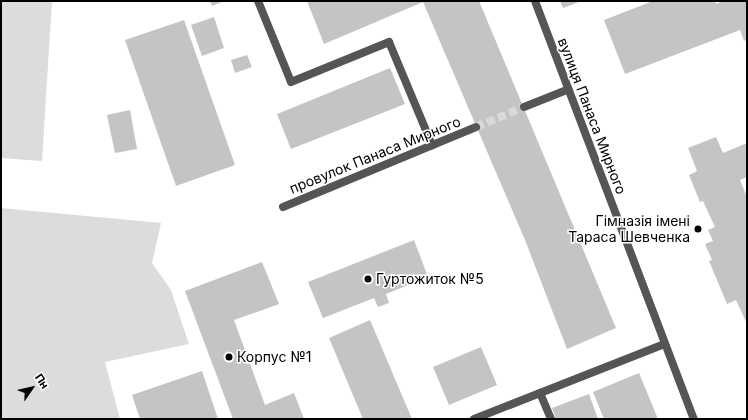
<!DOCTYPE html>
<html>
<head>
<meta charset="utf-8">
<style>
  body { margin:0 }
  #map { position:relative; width:748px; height:420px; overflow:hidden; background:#fff; font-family:Inter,sans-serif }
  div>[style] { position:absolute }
  .green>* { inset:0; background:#dcdcdc }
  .building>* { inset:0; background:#c4c4c4 }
  .street-tunnel>* { height:8px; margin-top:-4px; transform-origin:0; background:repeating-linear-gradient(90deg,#d9d9d9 0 8px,transparent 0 12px) }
  .lane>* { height:8px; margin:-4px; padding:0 4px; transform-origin:4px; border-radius:4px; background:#555 }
  .street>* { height:8px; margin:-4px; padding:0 4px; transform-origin:4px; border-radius:4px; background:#555 }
  .dots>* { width:11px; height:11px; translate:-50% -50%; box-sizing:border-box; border:2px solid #fff; border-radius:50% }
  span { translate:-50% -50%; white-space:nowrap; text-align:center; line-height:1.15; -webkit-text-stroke:3px #fff; paint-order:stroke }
  .street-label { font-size:14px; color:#000 }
  .poi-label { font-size:14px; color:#000 }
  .right { translate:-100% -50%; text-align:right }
  .left { translate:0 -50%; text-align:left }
  .frame { position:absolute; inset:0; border:2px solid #000; pointer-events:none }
  .north { position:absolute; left:12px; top:368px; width:40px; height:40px; -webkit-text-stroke:3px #fff; paint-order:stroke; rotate:56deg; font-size:11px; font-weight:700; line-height:16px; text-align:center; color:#000 }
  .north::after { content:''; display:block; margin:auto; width:14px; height:18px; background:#000; clip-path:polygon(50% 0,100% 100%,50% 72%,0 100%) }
</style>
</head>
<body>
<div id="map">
  <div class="green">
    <div style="clip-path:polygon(1px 1px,52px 1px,42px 161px,1px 158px)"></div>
    <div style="clip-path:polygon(1px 208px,161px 223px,152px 263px,171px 290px,189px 344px,105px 362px,120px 419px,1px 419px)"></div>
  </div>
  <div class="building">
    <div style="clip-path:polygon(210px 1px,224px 1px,212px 6px)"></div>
    <div style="clip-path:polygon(307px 1px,479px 1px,616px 328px,567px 349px,525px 240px,423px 2px,324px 44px)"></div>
    <div style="clip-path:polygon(560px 1px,582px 1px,563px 8px)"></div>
    <div style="clip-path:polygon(653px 1px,715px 1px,716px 4px,724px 1px,747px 1px,747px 39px,744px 41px,740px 30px,625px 74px,604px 20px)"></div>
    <div style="clip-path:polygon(214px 17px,224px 48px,202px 56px,191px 25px)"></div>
    <div style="clip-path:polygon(184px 20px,235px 165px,176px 186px,125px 40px)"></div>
    <div style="clip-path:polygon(247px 55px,252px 67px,235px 73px,231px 60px)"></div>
    <div style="clip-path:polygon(390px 68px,405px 104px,291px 149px,277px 114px)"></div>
    <div style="clip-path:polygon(130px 110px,137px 149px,115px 153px,107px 115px)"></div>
    <div style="clip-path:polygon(716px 137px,723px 153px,747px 143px,747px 177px,740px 180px,747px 197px,747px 324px,736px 300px,727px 304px,709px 261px,712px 260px,705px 244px,713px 241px,708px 230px,715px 227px,703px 201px,700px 202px,689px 175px,697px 171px,688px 148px)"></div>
    <div style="clip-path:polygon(414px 240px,428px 277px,386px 294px,389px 303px,378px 307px,374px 298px,323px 318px,308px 282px)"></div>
    <div style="clip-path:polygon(262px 262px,279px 304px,234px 320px,265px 405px,294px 393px,304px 419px,233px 419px,185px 291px)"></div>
    <div style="clip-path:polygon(370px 320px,412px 419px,363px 419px,329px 338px)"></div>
    <div style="clip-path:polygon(481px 347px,497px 385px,449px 405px,433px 367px)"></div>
    <div style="clip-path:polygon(202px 371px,218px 419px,140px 419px,132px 395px)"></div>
    <div style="clip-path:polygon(639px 373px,658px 419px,604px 419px,593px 392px)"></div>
    <div style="clip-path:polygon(589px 394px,598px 419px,556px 419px,552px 408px)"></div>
  </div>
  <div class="street-tunnel">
    <div style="left:476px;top:127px;width:52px;rotate:-22.6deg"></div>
  </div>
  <div class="lane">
    <div style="left:258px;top:1px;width:87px;rotate:67.8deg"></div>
    <div style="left:291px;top:82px;width:106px;rotate:-22.2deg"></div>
    <div style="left:389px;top:42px;width:112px;rotate:67.3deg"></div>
    <div style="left:540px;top:393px;width:28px;rotate:67deg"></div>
    <div style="left:474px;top:419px;width:204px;rotate:-21.5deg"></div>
  </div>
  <div class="street">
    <div style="left:535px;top:1px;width:447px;rotate:69.2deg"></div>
    <div style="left:524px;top:107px;width:48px;rotate:-21.8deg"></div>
    <div style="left:283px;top:207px;width:209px;rotate:-22.5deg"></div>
  </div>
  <div class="dots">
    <div style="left:698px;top:229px;background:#000"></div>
    <div style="left:368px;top:279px;background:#000"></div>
    <div style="left:229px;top:357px;background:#000"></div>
  </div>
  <div class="street-label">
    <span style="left:592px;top:116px;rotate:69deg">вулиця Панаса Мирного</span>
    <span style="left:375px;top:155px;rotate:-22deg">провулок Панаса Мирного</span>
  </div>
  <div class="poi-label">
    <span class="right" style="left:690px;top:229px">Гімназія імені<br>Тараса Шевченка</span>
    <span class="left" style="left:376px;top:279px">Гуртожиток №5</span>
    <span class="left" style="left:237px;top:357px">Корпус №1</span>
  </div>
  <div class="frame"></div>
  <div class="north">Пн</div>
</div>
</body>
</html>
